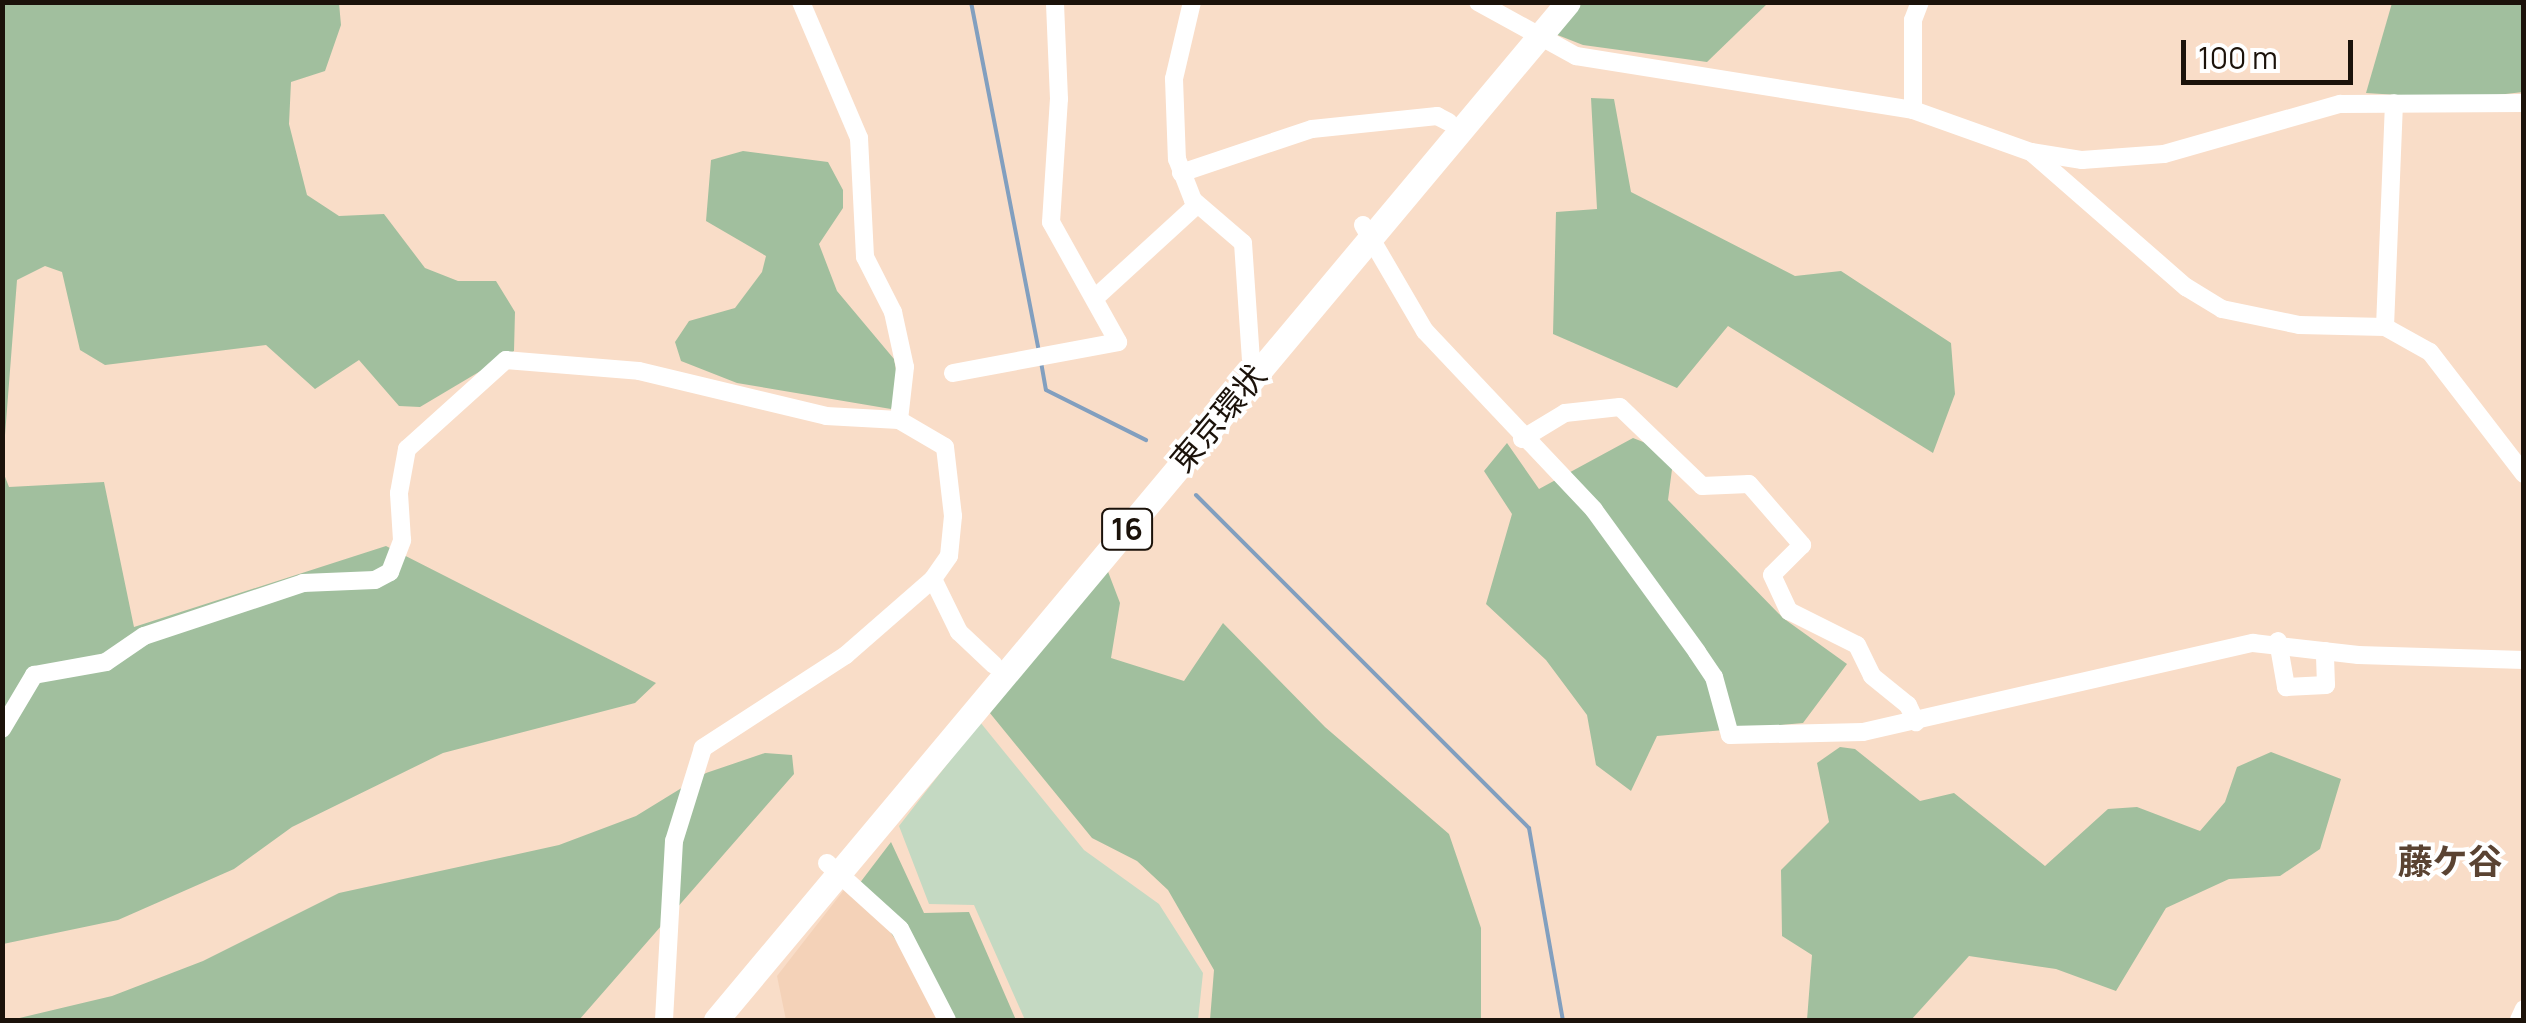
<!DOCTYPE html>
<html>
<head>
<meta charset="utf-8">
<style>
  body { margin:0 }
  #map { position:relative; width:2526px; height:1023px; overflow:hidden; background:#f9ddc8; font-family:Manrope,"Noto Sans JP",sans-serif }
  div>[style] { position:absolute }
  .built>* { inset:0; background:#f4d2b8 }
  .green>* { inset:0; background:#c4d9c2 }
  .forest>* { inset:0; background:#a1bf9e }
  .stream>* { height:4px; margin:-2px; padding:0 2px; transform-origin:2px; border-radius:2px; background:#829fbf }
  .minor>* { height:18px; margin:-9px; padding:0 9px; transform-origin:9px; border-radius:9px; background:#fff }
  .highway>* { height:25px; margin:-12.5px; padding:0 12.5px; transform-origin:12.5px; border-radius:12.5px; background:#fff }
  span { translate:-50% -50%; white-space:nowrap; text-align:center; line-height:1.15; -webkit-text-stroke:8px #fff; paint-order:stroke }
  .shield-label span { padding:2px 8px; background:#fff; border:2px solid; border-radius:8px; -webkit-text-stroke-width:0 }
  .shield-label { font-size:30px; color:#1b120a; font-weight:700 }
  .street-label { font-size:32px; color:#1b120a }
  .neighbourhood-label { font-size:35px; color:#5a4332; font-weight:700 }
  .frame { position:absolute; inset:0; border:5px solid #1b120a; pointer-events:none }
  .scale { position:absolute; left:2181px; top:40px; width:172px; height:45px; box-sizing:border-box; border:5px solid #1b120a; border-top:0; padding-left:12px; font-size:30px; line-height:35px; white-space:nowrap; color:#1b120a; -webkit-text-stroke:8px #fff; paint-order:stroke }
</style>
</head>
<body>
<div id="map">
  <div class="built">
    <div style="clip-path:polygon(847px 886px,897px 932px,941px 1020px,786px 1020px,777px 976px)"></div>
  </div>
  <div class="green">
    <div style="clip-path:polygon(980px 722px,1084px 850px,1159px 904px,1203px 973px,1198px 1020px,1025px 1020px,974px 905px,929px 904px,899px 826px)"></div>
  </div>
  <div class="forest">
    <div style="clip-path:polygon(3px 3px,339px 3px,341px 25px,325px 71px,291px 82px,289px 124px,307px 195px,339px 216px,384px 214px,425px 268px,458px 281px,496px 281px,515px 312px,514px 351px,420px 407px,399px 406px,359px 360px,315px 389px,266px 345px,105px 365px,80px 350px,62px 272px,45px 266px,17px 280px,3px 461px)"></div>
    <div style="clip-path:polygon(1581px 3px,1768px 3px,1707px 62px,1583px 45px,1555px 34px)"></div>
    <div style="clip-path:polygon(2392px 3px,2523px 3px,2523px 92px,2462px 99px,2366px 93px)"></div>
    <div style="clip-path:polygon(1591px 98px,1614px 99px,1631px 192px,1795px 276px,1841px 271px,1951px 343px,1955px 394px,1933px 453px,1728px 326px,1677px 388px,1553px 334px,1556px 212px,1597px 209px)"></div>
    <div style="clip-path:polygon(743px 151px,828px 162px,843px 190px,843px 208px,819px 244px,837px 291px,894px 359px,900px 392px,891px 409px,737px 383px,681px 361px,675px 342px,689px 321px,735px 308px,762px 272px,766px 256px,706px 221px,711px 160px)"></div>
    <div style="clip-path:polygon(1633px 438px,1674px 454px,1668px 500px,1783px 618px,1847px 664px,1803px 723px,1657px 736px,1631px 791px,1596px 765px,1587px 715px,1546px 660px,1486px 604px,1512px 514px,1484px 471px,1507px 443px,1539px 489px)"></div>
    <div style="clip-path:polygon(2px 469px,9px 487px,104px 482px,134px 627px,386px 546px,656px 683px,635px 703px,443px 753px,292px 827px,234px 869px,118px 920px,3px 944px)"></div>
    <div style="clip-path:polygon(1107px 569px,1120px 603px,1111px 658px,1184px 681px,1223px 623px,1325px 727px,1449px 834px,1481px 928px,1481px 1020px,1210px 1020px,1214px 970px,1168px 890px,1137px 861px,1092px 838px,985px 707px)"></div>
    <div style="clip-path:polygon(1840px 747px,1855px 749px,1920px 801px,1954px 793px,2045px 866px,2108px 809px,2137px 807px,2200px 831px,2225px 802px,2237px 767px,2271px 752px,2341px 779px,2320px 849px,2280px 876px,2229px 879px,2166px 908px,2116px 991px,2056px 969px,1969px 956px,1911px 1020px,1807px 1020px,1812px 955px,1782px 936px,1781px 870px,1829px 822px,1817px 763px)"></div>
    <div style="clip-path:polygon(765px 753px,792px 755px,794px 774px,579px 1020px,11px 1020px,112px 996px,203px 961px,339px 893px,559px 845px,636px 816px,706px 773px)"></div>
    <div style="clip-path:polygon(891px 842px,924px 913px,969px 912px,1016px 1020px,948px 1020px,859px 884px)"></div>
  </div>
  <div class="stream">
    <div style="left:971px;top:2px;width:357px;rotate:79deg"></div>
    <div style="left:1041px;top:362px;width:28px;rotate:80deg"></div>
    <div style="left:1046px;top:390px;width:112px;rotate:26.6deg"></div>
    <div style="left:1196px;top:495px;width:471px;rotate:45deg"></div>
    <div style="left:1529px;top:828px;width:195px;rotate:80deg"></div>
  </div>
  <div class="minor">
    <div style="left:801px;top:2px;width:148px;rotate:66.9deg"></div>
    <div style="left:859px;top:138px;width:119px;rotate:87.1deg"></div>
    <div style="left:865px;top:257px;width:62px;rotate:63deg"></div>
    <div style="left:893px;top:312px;width:56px;rotate:77.7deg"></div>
    <div style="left:905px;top:367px;width:53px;rotate:96.5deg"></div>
    <div style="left:1192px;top:2px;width:79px;rotate:103.2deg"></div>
    <div style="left:1174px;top:79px;width:80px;rotate:87.9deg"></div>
    <div style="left:1177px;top:159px;width:44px;rotate:68.7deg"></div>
    <div style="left:1193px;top:200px;width:66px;rotate:40.7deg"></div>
    <div style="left:1243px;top:243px;width:116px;rotate:86.1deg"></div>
    <div style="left:1478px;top:2px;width:112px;rotate:28.9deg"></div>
    <div style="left:1576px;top:56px;width:341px;rotate:9.1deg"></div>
    <div style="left:1913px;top:110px;width:125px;rotate:19.6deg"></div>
    <div style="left:2031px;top:152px;width:52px;rotate:8.9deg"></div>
    <div style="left:2082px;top:160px;width:82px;rotate:-4.2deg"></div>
    <div style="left:2164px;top:154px;width:183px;rotate:-15.9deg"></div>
    <div style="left:2340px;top:104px;width:184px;rotate:-0.3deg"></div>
    <div style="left:1913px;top:110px;width:90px;rotate:-90deg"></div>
    <div style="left:1913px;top:20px;width:19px;rotate:-69deg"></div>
    <div style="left:2031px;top:152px;width:206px;rotate:41.1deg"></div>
    <div style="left:2186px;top:287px;width:42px;rotate:31.4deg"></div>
    <div style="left:2222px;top:309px;width:79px;rotate:11.7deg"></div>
    <div style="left:2299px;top:325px;width:86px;rotate:1.3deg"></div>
    <div style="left:2385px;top:327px;width:51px;rotate:29.1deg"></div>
    <div style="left:2430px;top:352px;width:154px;rotate:52.4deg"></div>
    <div style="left:1181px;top:173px;width:138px;rotate:-18.6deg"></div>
    <div style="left:1312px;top:129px;width:126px;rotate:-5.9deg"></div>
    <div style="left:1437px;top:116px;width:13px;rotate:27deg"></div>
    <div style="left:1363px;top:225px;width:123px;rotate:59.7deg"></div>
    <div style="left:1425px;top:331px;width:246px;rotate:46.6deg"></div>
    <div style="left:1594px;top:510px;width:175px;rotate:54deg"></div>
    <div style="left:1697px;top:652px;width:30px;rotate:56deg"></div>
    <div style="left:1714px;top:677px;width:60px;rotate:74.6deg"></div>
    <div style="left:1730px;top:735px;width:133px;rotate:-1.3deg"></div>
    <div style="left:1863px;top:732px;width:400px;rotate:-12.9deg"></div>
    <div style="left:2253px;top:643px;width:106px;rotate:6.5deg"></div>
    <div style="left:2358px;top:655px;width:166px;rotate:1.7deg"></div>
    <div style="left:1095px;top:298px;width:138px;rotate:-42.4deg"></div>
    <div style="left:2385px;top:327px;width:224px;rotate:-87.7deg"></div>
    <div style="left:953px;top:373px;width:168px;rotate:-10.6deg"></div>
    <div style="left:1118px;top:342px;width:137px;rotate:-119.2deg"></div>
    <div style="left:1051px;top:222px;width:123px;rotate:-86.3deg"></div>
    <div style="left:1059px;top:99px;width:97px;rotate:-92.4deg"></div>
    <div style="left:1522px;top:439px;width:50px;rotate:-31.2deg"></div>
    <div style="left:1565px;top:413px;width:55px;rotate:-6.2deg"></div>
    <div style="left:1620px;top:407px;width:114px;rotate:43.9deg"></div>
    <div style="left:1702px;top:486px;width:47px;rotate:-2.4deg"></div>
    <div style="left:1749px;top:484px;width:81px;rotate:49deg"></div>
    <div style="left:1802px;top:545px;width:42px;rotate:135deg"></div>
    <div style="left:1772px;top:575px;width:40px;rotate:65deg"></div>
    <div style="left:1789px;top:611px;width:76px;rotate:26.6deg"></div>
    <div style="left:1857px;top:645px;width:34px;rotate:64deg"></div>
    <div style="left:1872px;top:676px;width:46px;rotate:38.9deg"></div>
    <div style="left:1908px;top:705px;width:19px;rotate:65deg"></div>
    <div style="left:933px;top:579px;width:59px;rotate:63.9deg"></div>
    <div style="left:959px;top:632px;width:48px;rotate:43.3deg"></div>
    <div style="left:2278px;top:641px;width:47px;rotate:80.1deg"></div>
    <div style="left:2286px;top:687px;width:40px;rotate:-2.9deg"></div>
    <div style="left:2326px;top:685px;width:34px;rotate:-92deg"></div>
    <div style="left:2px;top:729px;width:63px;rotate:-59.3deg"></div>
    <div style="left:34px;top:675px;width:73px;rotate:-10.2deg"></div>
    <div style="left:106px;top:662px;width:46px;rotate:-34.4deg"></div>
    <div style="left:144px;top:636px;width:168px;rotate:-18.4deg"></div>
    <div style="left:303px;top:583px;width:72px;rotate:-2.4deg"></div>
    <div style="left:375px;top:580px;width:17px;rotate:-28deg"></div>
    <div style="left:390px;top:572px;width:34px;rotate:-69deg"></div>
    <div style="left:402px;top:540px;width:47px;rotate:-93.7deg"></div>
    <div style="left:399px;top:493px;width:45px;rotate:-79.7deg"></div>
    <div style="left:407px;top:449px;width:133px;rotate:-42deg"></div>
    <div style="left:506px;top:360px;width:133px;rotate:4.7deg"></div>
    <div style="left:639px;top:371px;width:192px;rotate:13.5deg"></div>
    <div style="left:826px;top:416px;width:73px;rotate:3.1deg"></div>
    <div style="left:899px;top:420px;width:53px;rotate:30.4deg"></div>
    <div style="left:945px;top:447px;width:69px;rotate:83.4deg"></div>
    <div style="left:953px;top:516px;width:40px;rotate:95.7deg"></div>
    <div style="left:949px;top:556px;width:28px;rotate:125deg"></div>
    <div style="left:933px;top:579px;width:116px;rotate:138.9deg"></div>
    <div style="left:846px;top:655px;width:171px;rotate:147deg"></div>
    <div style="left:703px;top:748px;width:97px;rotate:107.3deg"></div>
    <div style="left:674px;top:841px;width:179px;rotate:93.2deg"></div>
    <div style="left:827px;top:863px;width:98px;rotate:42.1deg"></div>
    <div style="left:900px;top:929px;width:102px;rotate:62.7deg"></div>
    <div style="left:2519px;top:1020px;width:12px;rotate:-66deg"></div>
  </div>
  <div class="highway">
    <div style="left:716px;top:1020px;width:1327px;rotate:-50.07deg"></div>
  </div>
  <div class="shield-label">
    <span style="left:1127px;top:529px">16</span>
  </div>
  <div class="street-label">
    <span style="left:1218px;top:418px;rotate:-50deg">東京環状</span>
  </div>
  <div class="neighbourhood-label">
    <span style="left:2450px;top:861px">藤ケ谷</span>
  </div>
  <div class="frame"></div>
  <div class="scale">100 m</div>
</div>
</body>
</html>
